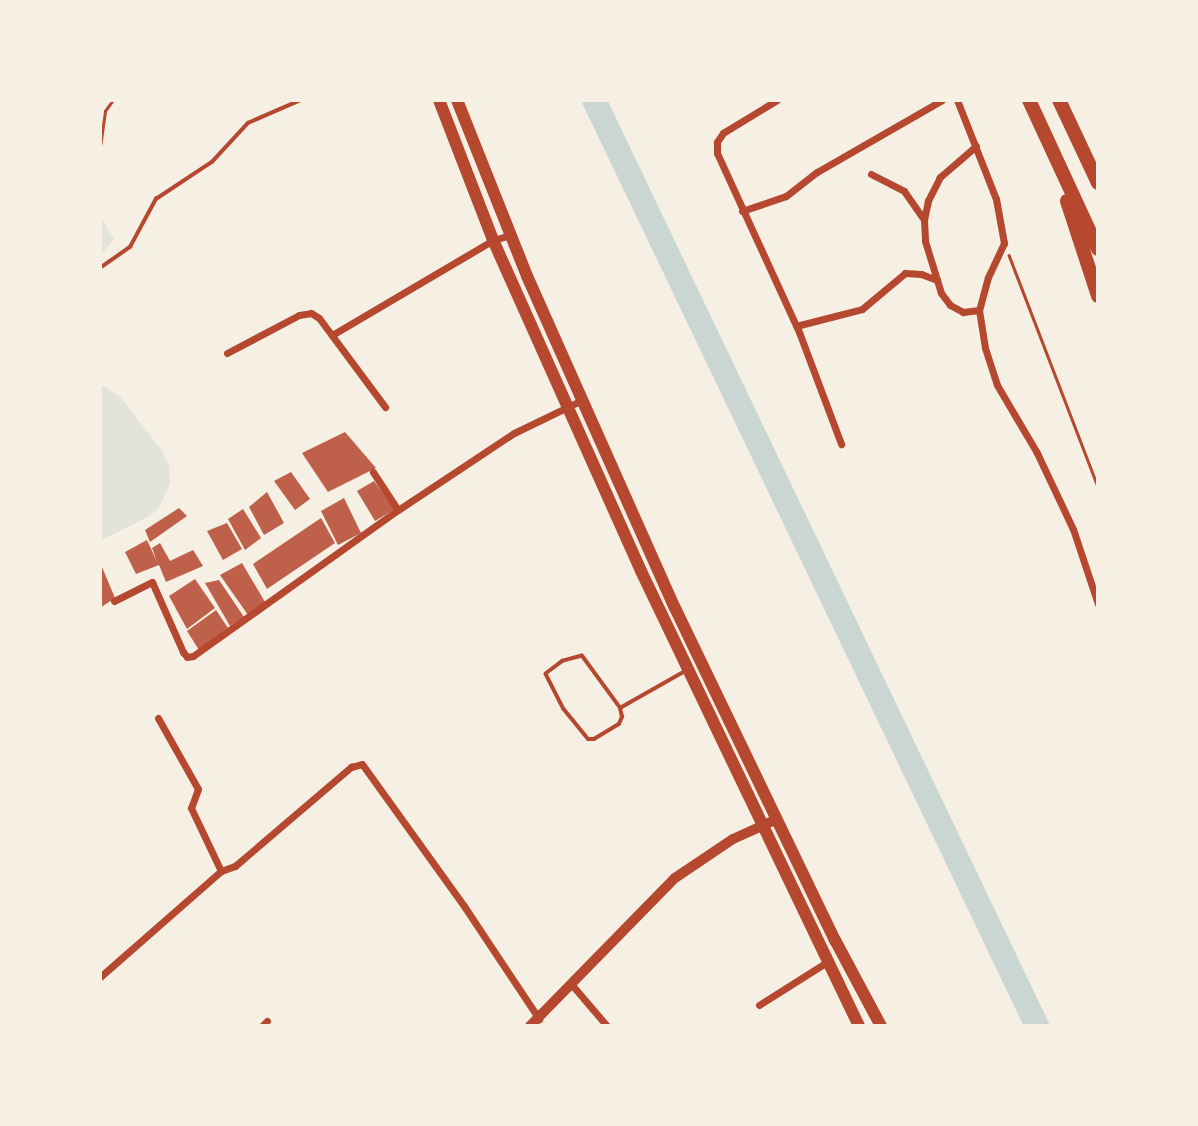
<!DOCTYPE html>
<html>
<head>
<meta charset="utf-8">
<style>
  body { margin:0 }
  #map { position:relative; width:1198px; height:1126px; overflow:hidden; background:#f6efe4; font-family:Helvetica,sans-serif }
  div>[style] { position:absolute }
  .green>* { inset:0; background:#e2e4dc }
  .river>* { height:24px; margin:-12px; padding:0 12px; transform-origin:12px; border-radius:12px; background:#c9d6d2 }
  .building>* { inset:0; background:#bf614a }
  .path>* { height:2.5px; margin:-1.25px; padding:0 1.25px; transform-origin:1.25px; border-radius:1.25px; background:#b5482f }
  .service>* { height:3.5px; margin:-1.75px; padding:0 1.75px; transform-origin:1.75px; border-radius:1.75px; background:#b5482f }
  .minor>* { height:7px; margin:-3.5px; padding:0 3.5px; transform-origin:3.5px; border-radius:3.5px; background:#b5482f }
  .tertiary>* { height:10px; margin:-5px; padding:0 5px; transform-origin:5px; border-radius:5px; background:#b5482f }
  .primary>* { height:12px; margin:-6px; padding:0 6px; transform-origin:6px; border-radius:6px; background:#b5482f }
  .motorway>* { height:14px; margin:-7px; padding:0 7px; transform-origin:7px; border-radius:7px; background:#b5482f }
  span { translate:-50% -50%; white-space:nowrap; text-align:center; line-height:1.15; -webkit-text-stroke:7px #f6efe4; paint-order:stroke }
  .frame { position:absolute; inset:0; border:102px solid #f6efe4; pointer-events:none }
</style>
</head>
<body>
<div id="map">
  <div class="green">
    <div style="clip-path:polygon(100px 216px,114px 239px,100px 256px)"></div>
    <div style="clip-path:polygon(100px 384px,120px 397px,161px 449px,169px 466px,170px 483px,159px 508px,150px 516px,100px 541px)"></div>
  </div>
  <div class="river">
    <div style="left:594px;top:100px;width:1027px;rotate:64.43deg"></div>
  </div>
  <div class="building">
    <div style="clip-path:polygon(345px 432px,376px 468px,328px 492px,302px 453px)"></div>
    <div style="clip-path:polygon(291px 472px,310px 499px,295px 510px,274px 481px)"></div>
    <div style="clip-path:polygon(374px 481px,395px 509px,375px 521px,357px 491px)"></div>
    <div style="clip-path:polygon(267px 492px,284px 523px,264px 535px,249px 507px)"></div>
    <div style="clip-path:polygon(344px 498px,361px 533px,338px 545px,321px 511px)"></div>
    <div style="clip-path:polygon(179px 508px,187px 516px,150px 542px,145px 530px)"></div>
    <div style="clip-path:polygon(243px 509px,261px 538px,245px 550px,228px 519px)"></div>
    <div style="clip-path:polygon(321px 518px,335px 543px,267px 589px,253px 564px)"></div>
    <div style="clip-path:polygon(227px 523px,242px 549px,223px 560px,207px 531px)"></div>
    <div style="clip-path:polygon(147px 540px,157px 562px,152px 548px,160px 543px,170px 561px,193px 550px,203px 566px,166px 582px,159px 565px,136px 574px,125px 552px)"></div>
    <div style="clip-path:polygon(242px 563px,265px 602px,248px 615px,220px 575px)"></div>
    <div style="clip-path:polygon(102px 567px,115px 598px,100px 608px,100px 569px)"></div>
    <div style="clip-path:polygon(195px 579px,215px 608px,187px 629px,169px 596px)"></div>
    <div style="clip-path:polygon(219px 580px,244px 617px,230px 626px,205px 583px)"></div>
    <div style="clip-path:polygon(216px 610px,228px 628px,199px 650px,187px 631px)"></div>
  </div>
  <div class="path">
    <div style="left:100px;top:147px;width:36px;rotate:-82deg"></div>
    <div style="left:105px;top:111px;width:14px;rotate:-54deg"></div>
    <div style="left:1009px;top:255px;width:248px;rotate:69deg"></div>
  </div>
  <div class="service">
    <div style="left:100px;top:268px;width:37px;rotate:-35deg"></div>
    <div style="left:130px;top:247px;width:55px;rotate:-61.6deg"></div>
    <div style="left:156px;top:199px;width:67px;rotate:-33.5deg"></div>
    <div style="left:212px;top:162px;width:53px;rotate:-47.3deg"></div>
    <div style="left:248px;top:123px;width:58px;rotate:-23.5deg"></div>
    <div style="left:620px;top:708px;width:64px;rotate:-126.2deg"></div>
    <div style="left:582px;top:656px;width:20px;rotate:165deg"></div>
    <div style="left:563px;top:661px;width:21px;rotate:143deg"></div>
    <div style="left:546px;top:674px;width:39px;rotate:63deg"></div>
    <div style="left:564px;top:709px;width:38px;rotate:51deg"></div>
    <div style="left:588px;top:739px;width:6px"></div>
    <div style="left:594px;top:739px;width:29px;rotate:-31deg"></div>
    <div style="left:619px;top:724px;width:8px;rotate:-67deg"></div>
    <div style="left:622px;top:717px;width:9px;rotate:-103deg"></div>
    <div style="left:620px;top:708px;width:75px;rotate:-29.6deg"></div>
  </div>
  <div class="minor">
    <div style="left:777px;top:100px;width:63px;rotate:148.6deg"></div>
    <div style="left:723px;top:133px;width:11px;rotate:124deg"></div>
    <div style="left:717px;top:142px;width:11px;rotate:90deg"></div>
    <div style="left:717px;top:153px;width:197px;rotate:65.4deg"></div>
    <div style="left:799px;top:332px;width:120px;rotate:69.4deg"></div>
    <div style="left:957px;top:100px;width:106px;rotate:68.5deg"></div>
    <div style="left:996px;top:199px;width:45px;rotate:79.7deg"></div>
    <div style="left:1004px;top:243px;width:38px;rotate:115deg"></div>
    <div style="left:988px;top:277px;width:34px;rotate:105deg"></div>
    <div style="left:979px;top:310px;width:38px;rotate:81deg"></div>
    <div style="left:985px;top:348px;width:39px;rotate:72deg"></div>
    <div style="left:997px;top:385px;width:79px;rotate:59.5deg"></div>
    <div style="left:1037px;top:453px;width:84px;rotate:64.7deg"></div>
    <div style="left:1073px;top:529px;width:79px;rotate:71.6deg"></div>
    <div style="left:976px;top:146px;width:48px;rotate:139.3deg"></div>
    <div style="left:940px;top:177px;width:27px;rotate:117deg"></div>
    <div style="left:928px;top:201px;width:19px;rotate:102deg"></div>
    <div style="left:924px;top:220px;width:21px;rotate:87deg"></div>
    <div style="left:925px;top:241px;width:54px;rotate:72.9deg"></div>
    <div style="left:941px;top:293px;width:15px;rotate:53deg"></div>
    <div style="left:950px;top:305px;width:15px;rotate:28deg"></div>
    <div style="left:963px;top:312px;width:16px;rotate:-7deg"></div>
    <div style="left:871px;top:174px;width:37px;rotate:27deg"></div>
    <div style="left:904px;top:191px;width:35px;rotate:55deg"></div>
    <div style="left:742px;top:211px;width:46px;rotate:-18.8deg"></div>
    <div style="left:786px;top:196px;width:39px;rotate:-38deg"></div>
    <div style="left:817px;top:172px;width:144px;rotate:-29.9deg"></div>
    <div style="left:796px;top:326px;width:68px;rotate:-14.4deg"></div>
    <div style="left:862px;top:309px;width:56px;rotate:-39.9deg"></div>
    <div style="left:905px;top:273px;width:16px;rotate:4deg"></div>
    <div style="left:921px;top:274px;width:17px;rotate:21deg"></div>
    <div style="left:332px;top:335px;width:187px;rotate:-30.5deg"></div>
    <div style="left:493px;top:240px;width:19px;rotate:-16deg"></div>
    <div style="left:227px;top:353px;width:81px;rotate:-27.8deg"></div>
    <div style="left:299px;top:315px;width:12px;rotate:-9deg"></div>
    <div style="left:311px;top:313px;width:9px;rotate:32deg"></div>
    <div style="left:319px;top:318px;width:111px;rotate:53.4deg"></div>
    <div style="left:373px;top:472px;width:45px;rotate:56.7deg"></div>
    <div style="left:114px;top:601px;width:42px;rotate:-26.6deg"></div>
    <div style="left:152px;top:582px;width:77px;rotate:66.1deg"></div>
    <div style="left:183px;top:652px;width:6px;rotate:51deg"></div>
    <div style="left:187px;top:657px;width:6px;rotate:-9deg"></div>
    <div style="left:193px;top:656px;width:252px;rotate:-35.5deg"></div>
    <div style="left:398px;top:510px;width:139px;rotate:-33.6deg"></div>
    <div style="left:514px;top:433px;width:76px;rotate:-25.9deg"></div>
    <div style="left:158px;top:718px;width:81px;rotate:60.6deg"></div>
    <div style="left:198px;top:789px;width:20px;rotate:110deg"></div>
    <div style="left:191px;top:808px;width:70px;rotate:64.5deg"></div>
    <div style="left:100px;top:977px;width:161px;rotate:-41.2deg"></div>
    <div style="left:221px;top:871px;width:15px;rotate:-20deg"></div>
    <div style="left:235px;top:866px;width:153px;rotate:-40.5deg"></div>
    <div style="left:351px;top:767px;width:11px;rotate:-15deg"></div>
    <div style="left:362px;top:764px;width:175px;rotate:54.3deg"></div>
    <div style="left:464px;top:906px;width:136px;rotate:56.4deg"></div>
    <div style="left:572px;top:985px;width:54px;rotate:49.5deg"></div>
    <div style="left:759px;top:1005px;width:80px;rotate:-32.3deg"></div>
    <div style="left:262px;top:1026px;width:7px;rotate:-45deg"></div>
  </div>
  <div class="tertiary">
    <div style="left:530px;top:1026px;width:207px;rotate:-45.6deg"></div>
    <div style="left:675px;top:878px;width:70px;rotate:-33.9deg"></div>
    <div style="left:733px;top:839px;width:48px;rotate:-24.4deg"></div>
  </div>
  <div class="primary">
    <div style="left:439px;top:100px;width:150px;rotate:68.9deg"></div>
    <div style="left:493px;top:240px;width:363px;rotate:65.9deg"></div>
    <div style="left:641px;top:571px;width:505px;rotate:64.4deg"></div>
    <div style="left:457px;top:100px;width:189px;rotate:68.3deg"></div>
    <div style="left:527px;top:276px;width:363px;rotate:66deg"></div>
    <div style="left:675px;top:608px;width:369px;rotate:64.3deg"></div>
    <div style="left:835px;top:940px;width:98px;rotate:61.9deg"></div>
  </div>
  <div class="motorway">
    <div style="left:1029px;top:100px;width:164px;rotate:65.2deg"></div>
    <div style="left:1059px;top:100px;width:92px;rotate:64.8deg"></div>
    <div style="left:1067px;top:201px;width:100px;rotate:71.9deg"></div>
  </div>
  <div class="frame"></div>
</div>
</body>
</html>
